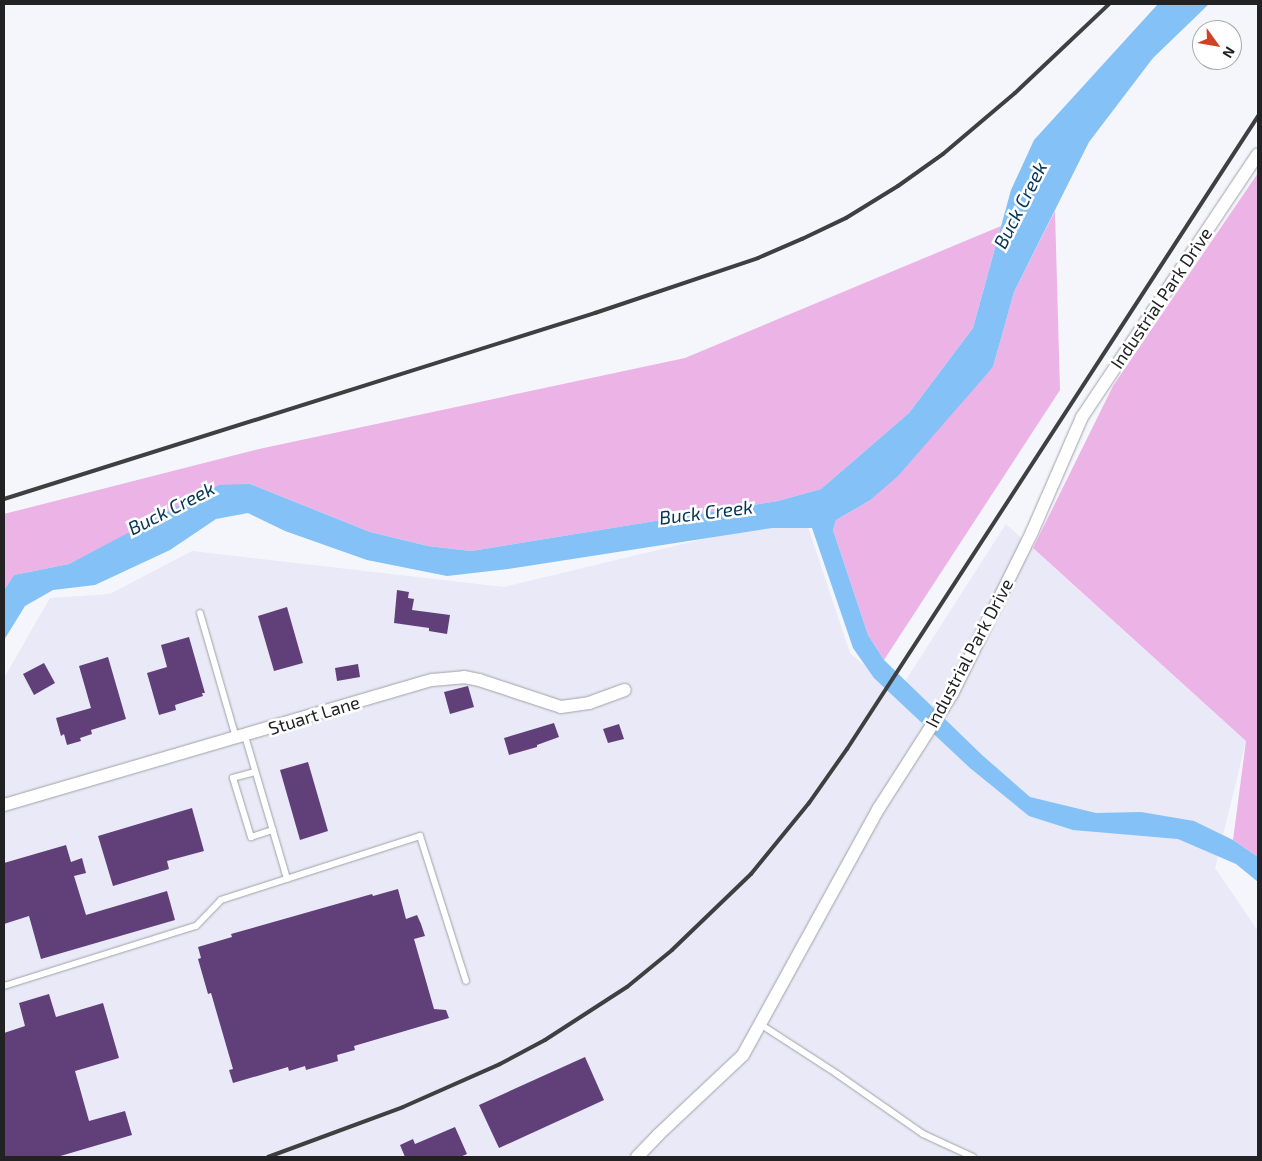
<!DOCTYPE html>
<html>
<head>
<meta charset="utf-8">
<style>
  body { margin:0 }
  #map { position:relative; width:1262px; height:1161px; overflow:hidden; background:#f5f5fc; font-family:"Exo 2",sans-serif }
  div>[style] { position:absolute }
  .built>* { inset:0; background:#e9e9f7 }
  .green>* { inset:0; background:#ecb3e6 }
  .water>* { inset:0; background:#83c1f6 }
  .building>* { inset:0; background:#61407a }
  .roads { filter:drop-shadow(0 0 1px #a1a1a7) drop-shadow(0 0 1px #a1a1a7) }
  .service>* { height:6px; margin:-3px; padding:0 3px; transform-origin:3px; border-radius:3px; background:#fff }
  .minor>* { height:12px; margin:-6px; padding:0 6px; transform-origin:6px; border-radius:6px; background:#fff }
  .rail>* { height:4px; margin:-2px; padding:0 2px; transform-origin:2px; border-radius:2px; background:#3f3f42 }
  span { translate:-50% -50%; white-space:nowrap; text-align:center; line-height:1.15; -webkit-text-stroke:5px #fff; paint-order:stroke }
  .street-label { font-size:18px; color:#222224 }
  .water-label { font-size:19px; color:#033556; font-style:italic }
  .frame { position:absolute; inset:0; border:5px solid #222224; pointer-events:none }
  .north { position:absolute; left:1192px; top:20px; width:50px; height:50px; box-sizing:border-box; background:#fff; border:1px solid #a7a7a7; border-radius:50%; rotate:122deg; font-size:14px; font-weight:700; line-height:20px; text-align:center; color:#222224 }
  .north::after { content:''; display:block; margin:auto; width:18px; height:22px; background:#cd4323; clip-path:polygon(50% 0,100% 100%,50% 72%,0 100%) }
</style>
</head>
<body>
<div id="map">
  <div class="built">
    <div style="clip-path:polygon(804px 515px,850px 653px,897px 694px,1006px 524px,1246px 741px,1215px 868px,1258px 931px,1258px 1157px,4px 1157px,4px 678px,50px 598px,110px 594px,192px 551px,504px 587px)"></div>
  </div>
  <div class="green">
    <div style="clip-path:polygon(1258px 173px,1258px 857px,1233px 840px,1246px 741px,1033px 548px,1113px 386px)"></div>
    <div style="clip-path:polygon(1055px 211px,1060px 390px,884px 660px,868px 635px,833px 530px,836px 520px,869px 501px,993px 367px,1014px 292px)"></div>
    <div style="clip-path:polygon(1001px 226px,973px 328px,909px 413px,821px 489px,778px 501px,471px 551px,428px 546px,370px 532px,250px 484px,124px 536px,69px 564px,14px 575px,4px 590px,4px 514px,259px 449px,685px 358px)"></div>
  </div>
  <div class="water">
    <div style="clip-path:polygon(1158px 4px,1209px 4px,1153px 58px,1089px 142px,1014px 292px,993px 367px,898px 476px,869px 501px,836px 520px,833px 530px,868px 635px,884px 660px,982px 755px,1030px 797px,1096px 813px,1141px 812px,1194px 821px,1233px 840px,1258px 857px,1258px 882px,1236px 864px,1178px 839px,1073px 830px,1029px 816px,970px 768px,874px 678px,853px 648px,812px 528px,772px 528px,508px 569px,447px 576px,367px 560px,285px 531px,248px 513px,216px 519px,170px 550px,95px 585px,53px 590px,25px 606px,4px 640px,4px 590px,14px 575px,69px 564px,219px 485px,250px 484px,370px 532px,428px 546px,471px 551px,778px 501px,821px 489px,909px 413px,973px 328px,1011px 190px,1034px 140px)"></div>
  </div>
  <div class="building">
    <div style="clip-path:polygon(397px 590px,409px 592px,408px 598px,414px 599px,412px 610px,450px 615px,447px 634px,429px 631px,429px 628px,394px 623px)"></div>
    <div style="clip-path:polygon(287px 607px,303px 663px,274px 671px,258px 616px)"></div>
    <div style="clip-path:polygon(189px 637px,205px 693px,202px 693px,203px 696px,175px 705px,176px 710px,159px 715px,147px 673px,167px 667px,161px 645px)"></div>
    <div style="clip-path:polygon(108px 657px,126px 719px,91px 730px,92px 734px,80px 738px,81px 741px,67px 745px,64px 734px,61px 736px,56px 718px,91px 708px,79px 666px)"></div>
    <div style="clip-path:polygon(44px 663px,55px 683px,34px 695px,23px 674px)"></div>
    <div style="clip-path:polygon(358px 664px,360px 677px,337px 681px,335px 668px)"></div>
    <div style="clip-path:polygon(468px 686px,474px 707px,450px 714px,444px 692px)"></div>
    <div style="clip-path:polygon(554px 723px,559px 737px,537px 745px,537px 747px,509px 755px,504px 738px)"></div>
    <div style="clip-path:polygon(619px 724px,624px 739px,608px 743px,603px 729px)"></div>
    <div style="clip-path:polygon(308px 762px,328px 831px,300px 840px,280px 770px)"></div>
    <div style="clip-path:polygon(192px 808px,204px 851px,167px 861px,169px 869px,113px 886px,98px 836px)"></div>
    <div style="clip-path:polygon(66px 845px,71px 862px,82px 858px,86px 873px,74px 876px,86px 915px,167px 891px,175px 920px,41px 959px,29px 916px,4px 924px,4px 863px)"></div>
    <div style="clip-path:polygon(398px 889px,406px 919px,417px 915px,421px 924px,425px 936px,414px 939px,434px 1009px,446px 1010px,449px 1018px,354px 1046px,355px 1050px,337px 1055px,338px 1061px,306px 1070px,305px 1066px,289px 1071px,288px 1067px,233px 1083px,229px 1070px,233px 1069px,211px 993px,208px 994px,198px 959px,201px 958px,198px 947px,232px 937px,231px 934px,372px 894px,373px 896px)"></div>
    <div style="clip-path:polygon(49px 994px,56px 1017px,103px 1003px,119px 1058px,75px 1071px,89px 1121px,125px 1111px,132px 1135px,57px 1157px,4px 1157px,4px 1033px,25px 1026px,19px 1003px)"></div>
    <div style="clip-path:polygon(585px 1057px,604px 1100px,499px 1148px,479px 1105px)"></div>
    <div style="clip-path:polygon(455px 1127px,467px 1154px,460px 1157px,405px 1157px,400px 1145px,413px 1139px,415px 1144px)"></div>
  </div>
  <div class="roads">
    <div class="service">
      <div style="left:200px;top:613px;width:130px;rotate:73.9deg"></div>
      <div style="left:245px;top:736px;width:149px;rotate:73.6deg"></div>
      <div style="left:255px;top:772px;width:23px;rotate:165deg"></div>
      <div style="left:233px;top:778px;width:62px;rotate:73deg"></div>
      <div style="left:251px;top:837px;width:23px;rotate:-18deg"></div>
      <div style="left:4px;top:986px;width:201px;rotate:-17.4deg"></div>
      <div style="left:196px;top:926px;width:36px;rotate:-46deg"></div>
      <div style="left:221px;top:900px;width:209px;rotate:-17.8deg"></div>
      <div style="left:420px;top:836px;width:152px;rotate:72.4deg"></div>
      <div style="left:760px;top:1024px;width:92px;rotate:33deg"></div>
      <div style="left:837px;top:1074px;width:105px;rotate:34.9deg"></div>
      <div style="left:923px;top:1134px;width:55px;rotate:24.7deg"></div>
    </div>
    <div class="minor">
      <div style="left:4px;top:805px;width:446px;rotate:-16.3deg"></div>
      <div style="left:432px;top:680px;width:32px;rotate:-5deg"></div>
      <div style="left:464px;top:677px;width:15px;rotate:11deg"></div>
      <div style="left:479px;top:680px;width:86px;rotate:18.2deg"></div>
      <div style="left:561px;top:707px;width:28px;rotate:-8deg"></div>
      <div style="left:589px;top:703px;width:38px;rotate:-20deg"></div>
      <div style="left:637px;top:1157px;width:30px;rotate:-46deg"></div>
      <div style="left:658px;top:1135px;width:117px;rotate:-43.3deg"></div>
      <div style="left:743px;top:1055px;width:282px;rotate:-61.2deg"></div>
      <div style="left:879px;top:808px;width:135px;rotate:-57.4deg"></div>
      <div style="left:952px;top:694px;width:181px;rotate:-63.7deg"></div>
      <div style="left:1032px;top:532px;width:125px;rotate:-66.5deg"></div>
      <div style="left:1082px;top:417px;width:316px;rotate:-56.2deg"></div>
    </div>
  </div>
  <div class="rail">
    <div style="left:4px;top:499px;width:620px;rotate:-17.47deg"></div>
    <div style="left:595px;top:313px;width:172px;rotate:-18.6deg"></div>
    <div style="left:758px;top:258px;width:48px;rotate:-23.4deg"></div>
    <div style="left:802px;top:239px;width:49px;rotate:-25.5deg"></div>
    <div style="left:846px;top:218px;width:61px;rotate:-31.6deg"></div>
    <div style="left:898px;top:186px;width:55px;rotate:-35.4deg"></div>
    <div style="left:943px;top:154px;width:94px;rotate:-40.3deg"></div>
    <div style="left:1015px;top:93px;width:129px;rotate:-43.4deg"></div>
    <div style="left:268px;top:1157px;width:144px;rotate:-20.3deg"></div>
    <div style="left:403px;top:1107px;width:106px;rotate:-23.9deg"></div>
    <div style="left:500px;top:1064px;width:51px;rotate:-28.1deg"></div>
    <div style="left:545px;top:1040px;width:98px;rotate:-32.9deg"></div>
    <div style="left:627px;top:987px;width:58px;rotate:-39.4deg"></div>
    <div style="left:672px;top:950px;width:110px;rotate:-43.9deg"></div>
    <div style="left:751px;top:874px;width:92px;rotate:-50.8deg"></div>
    <div style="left:809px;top:803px;width:66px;rotate:-54.9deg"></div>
    <div style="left:847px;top:749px;width:755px;rotate:-57deg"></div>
  </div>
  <div class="street-label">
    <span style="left:1161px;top:298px;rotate:-56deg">Industrial Park Drive</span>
    <span style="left:969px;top:653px;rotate:-62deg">Industrial Park Drive</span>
    <span style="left:314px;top:715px;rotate:-17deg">Stuart Lane</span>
  </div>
  <div class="water-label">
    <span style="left:1020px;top:205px;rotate:-63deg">Buck Creek</span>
    <span style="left:171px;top:508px;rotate:-27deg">Buck Creek</span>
    <span style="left:706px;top:512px;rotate:-7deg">Buck Creek</span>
  </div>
  <div class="frame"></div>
  <div class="north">N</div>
</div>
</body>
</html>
